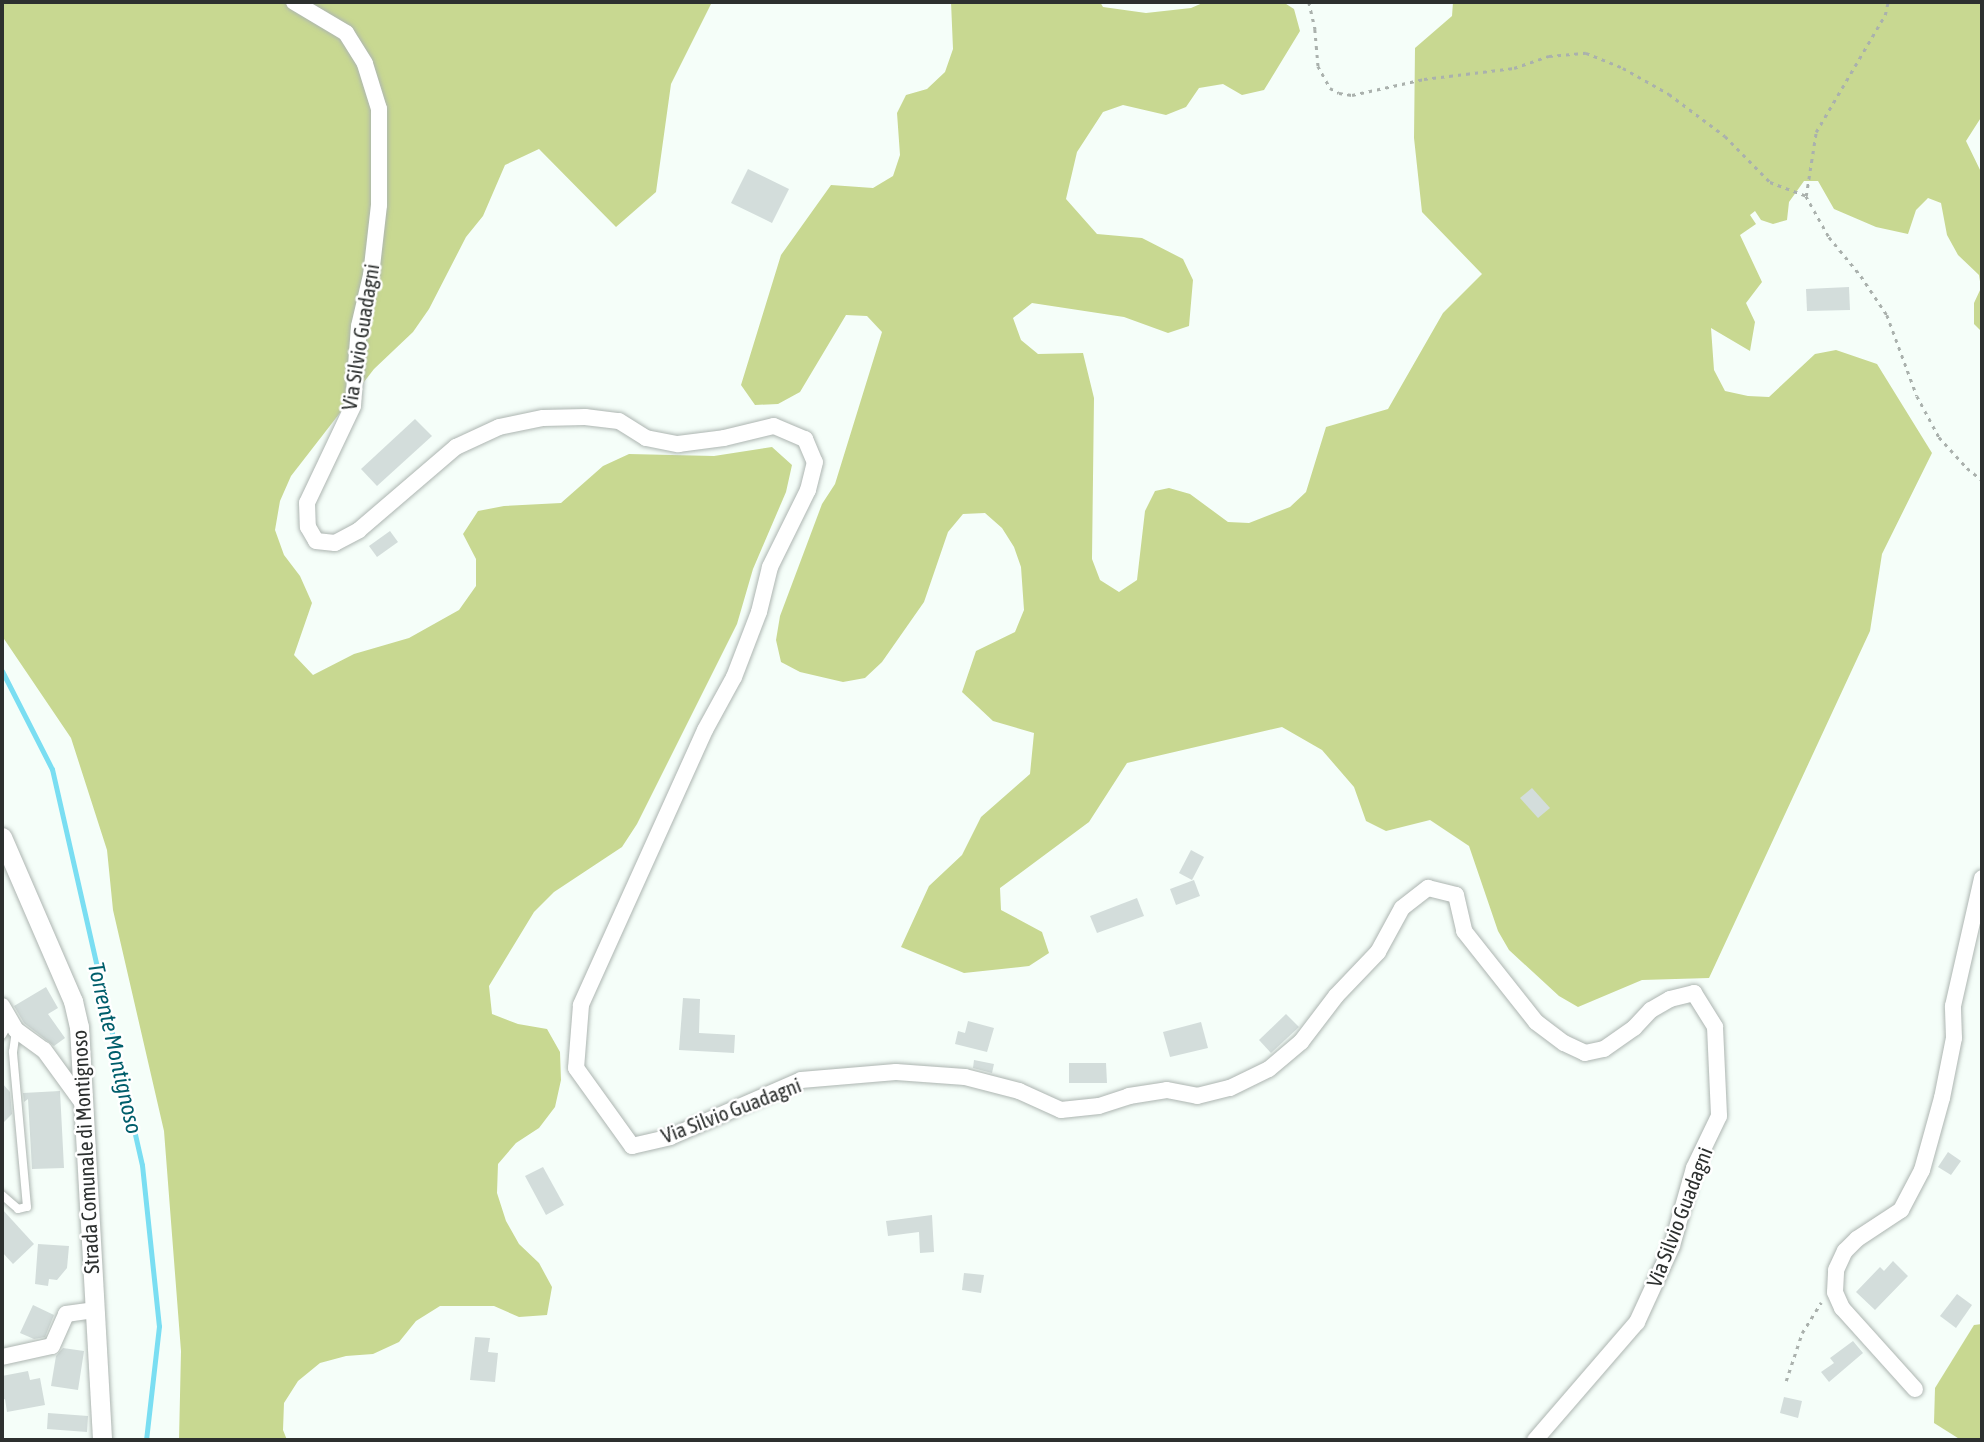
<!DOCTYPE html>
<html>
<head>
<meta charset="utf-8">
<style>
  body { margin:0 }
  #map { position:relative; width:1984px; height:1442px; overflow:hidden; background:#f5fef9; font-family:"Asap Condensed",sans-serif }
  div>[style] { position:absolute }
  .green>* { inset:0; background:#c8d891 }
  .stream>* { height:5px; margin:-2.5px; padding:0 2.5px; transform-origin:2.5px; border-radius:2.5px; background:#7adef2 }
  .building>* { inset:0; background:#d3dddb }
  .path>* { height:2.5px; margin-top:-1.25px; transform-origin:0; background:repeating-linear-gradient(90deg,#aab1ad 0 3.5px,transparent 0 8.5px) }
  .roads { filter:drop-shadow(0 0 2px #adb5b1) drop-shadow(0 0 2px #adb5b1) }
  .service>* { height:8px; margin:-4px; padding:0 4px; transform-origin:4px; border-radius:4px; background:#fff }
  .minor>* { height:16px; margin:-8px; padding:0 8px; transform-origin:8px; border-radius:8px; background:#fff }
  .tertiary>* { height:19px; margin:-9.5px; padding:0 9.5px; transform-origin:9.5px; border-radius:9.5px; background:#fff }
  span { translate:-50% -50%; white-space:nowrap; text-align:center; line-height:1.15; -webkit-text-stroke:5px #fff; paint-order:stroke }
  .street-label { font-size:21px; color:#2d302f }
  .water-label { font-size:23px; color:#005e6b; font-style:italic }
  .frame { position:absolute; inset:0; border:4px solid #2d302f; pointer-events:none }
</style>
</head>
<body>
<div id="map">
  <div class="green">
    <div style="clip-path:polygon(2px 2px,712px 2px,671px 84px,656px 192px,616px 227px,539px 149px,505px 165px,483px 216px,466px 237px,429px 309px,413px 332px,374px 369px,291px 476px,280px 501px,275px 530px,284px 555px,300px 576px,312px 603px,294px 655px,313px 675px,354px 654px,409px 638px,459px 610px,476px 586px,476px 559px,463px 534px,478px 511px,504px 506px,561px 503px,603px 466px,629px 454px,714px 456px,772px 447px,792px 465px,786px 492px,753px 569px,737px 624px,637px 824px,622px 847px,554px 892px,534px 912px,489px 986px,492px 1014px,518px 1024px,547px 1029px,560px 1052px,561px 1080px,555px 1107px,539px 1128px,516px 1143px,498px 1164px,497px 1193px,506px 1221px,519px 1244px,539px 1263px,552px 1287px,547px 1315px,519px 1317px,494px 1306px,440px 1306px,416px 1321px,399px 1342px,373px 1354px,346px 1356px,320px 1363px,298px 1381px,284px 1403px,283px 1430px,287px 1440px,179px 1440px,181px 1351px,164px 1131px,113px 910px,107px 850px,71px 738px,2px 636px)"></div>
    <div style="clip-path:polygon(951px 2px,1100px 2px,1103px 7px,1146px 13px,1191px 8px,1205px 2px,1283px 2px,1294px 9px,1300px 31px,1264px 90px,1242px 95px,1223px 84px,1199px 88px,1186px 107px,1166px 115px,1123px 105px,1103px 112px,1077px 152px,1066px 199px,1097px 234px,1142px 238px,1183px 259px,1193px 280px,1189px 326px,1168px 333px,1124px 317px,1032px 303px,1013px 318px,1021px 340px,1038px 354px,1083px 353px,1094px 398px,1092px 559px,1100px 580px,1119px 592px,1137px 580px,1145px 511px,1155px 491px,1169px 488px,1190px 494px,1228px 522px,1249px 523px,1290px 507px,1306px 492px,1326px 427px,1388px 409px,1443px 313px,1482px 274px,1422px 212px,1414px 138px,1415px 48px,1452px 16px,1453px 2px,1982px 2px,1982px 116px,1966px 141px,1982px 174px,1982px 332px,1974px 324px,1974px 303px,1981px 288px,1979px 275px,1958px 255px,1947px 235px,1941px 203px,1928px 198px,1916px 210px,1908px 234px,1876px 227px,1834px 209px,1818px 181px,1804px 181px,1789px 202px,1787px 220px,1773px 224px,1761px 220px,1755px 211px,1750px 215px,1756px 224px,1740px 235px,1762px 282px,1746px 303px,1755px 322px,1750px 351px,1711px 328px,1714px 370px,1725px 391px,1748px 396px,1769px 397px,1815px 354px,1836px 350px,1877px 364px,1932px 453px,1882px 554px,1870px 631px,1709px 978px,1642px 980px,1578px 1007px,1559px 996px,1509px 950px,1498px 931px,1469px 846px,1430px 820px,1386px 831px,1366px 821px,1354px 787px,1322px 750px,1282px 727px,1127px 763px,1089px 822px,1000px 888px,1001px 910px,1042px 932px,1049px 953px,1029px 966px,964px 973px,901px 947px,929px 886px,962px 855px,981px 817px,1030px 774px,1034px 733px,993px 721px,962px 692px,976px 651px,1015px 632px,1024px 610px,1021px 567px,1014px 547px,1002px 528px,985px 513px,963px 514px,948px 532px,924px 602px,882px 662px,865px 678px,843px 682px,800px 672px,781px 662px,776px 640px,780px 616px,822px 504px,835px 484px,882px 332px,867px 316px,846px 315px,800px 392px,778px 404px,755px 405px,741px 385px,781px 255px,831px 185px,873px 188px,893px 176px,900px 155px,897px 113px,906px 95px,927px 89px,945px 72px,953px 49px)"></div>
    <div style="clip-path:polygon(1982px 1324px,1982px 1440px,1961px 1440px,1934px 1423px,1935px 1388px,1974px 1325px)"></div>
  </div>
  <div class="stream">
    <div style="left:2px;top:671px;width:110px;rotate:63deg"></div>
    <div style="left:52px;top:769px;width:406px;rotate:77.2deg"></div>
    <div style="left:142px;top:1165px;width:162px;rotate:84deg"></div>
    <div style="left:159px;top:1326px;width:115px;rotate:96.5deg"></div>
  </div>
  <div class="building">
    <div style="clip-path:polygon(748px 169px,789px 189px,772px 223px,731px 203px)"></div>
    <div style="clip-path:polygon(1849px 287px,1850px 310px,1807px 311px,1806px 289px)"></div>
    <div style="clip-path:polygon(415px 419px,432px 436px,377px 486px,361px 469px)"></div>
    <div style="clip-path:polygon(390px 531px,398px 542px,377px 557px,369px 546px)"></div>
    <div style="clip-path:polygon(1532px 788px,1550px 808px,1538px 818px,1520px 798px)"></div>
    <div style="clip-path:polygon(1191px 850px,1204px 857px,1192px 880px,1179px 873px)"></div>
    <div style="clip-path:polygon(1194px 880px,1200px 896px,1176px 905px,1170px 889px)"></div>
    <div style="clip-path:polygon(1137px 898px,1144px 916px,1097px 933px,1090px 916px)"></div>
    <div style="clip-path:polygon(46px 987px,58px 1008px,48px 1014px,65px 1038px,54px 1046px,24px 1023px,14px 1006px)"></div>
    <div style="clip-path:polygon(683px 998px,700px 999px,699px 1033px,735px 1035px,734px 1053px,679px 1050px)"></div>
    <div style="clip-path:polygon(1286px 1014px,1299px 1027px,1271px 1053px,1259px 1040px)"></div>
    <div style="clip-path:polygon(968px 1021px,994px 1028px,987px 1052px,955px 1044px,958px 1031px,965px 1033px)"></div>
    <div style="clip-path:polygon(1201px 1022px,1208px 1048px,1170px 1057px,1163px 1032px)"></div>
    <div style="clip-path:polygon(974px 1060px,994px 1064px,992px 1073px,973px 1068px)"></div>
    <div style="clip-path:polygon(1069px 1063px,1106px 1063px,1107px 1083px,1069px 1083px)"></div>
    <div style="clip-path:polygon(2px 1083px,10px 1092px,12px 1114px,2px 1124px)"></div>
    <div style="clip-path:polygon(60px 1091px,64px 1168px,32px 1169px,28px 1099px,24px 1102px,23px 1093px)"></div>
    <div style="clip-path:polygon(1948px 1152px,1961px 1161px,1951px 1175px,1938px 1167px)"></div>
    <div style="clip-path:polygon(543px 1167px,564px 1205px,546px 1215px,525px 1176px)"></div>
    <div style="clip-path:polygon(2px 1209px,34px 1244px,13px 1264px,2px 1252px)"></div>
    <div style="clip-path:polygon(932px 1215px,934px 1252px,920px 1253px,919px 1232px,888px 1236px,886px 1221px)"></div>
    <div style="clip-path:polygon(38px 1244px,69px 1246px,67px 1268px,57px 1280px,49px 1279px,48px 1286px,35px 1284px)"></div>
    <div style="clip-path:polygon(1893px 1261px,1908px 1276px,1875px 1310px,1856px 1292px,1880px 1267px,1884px 1271px)"></div>
    <div style="clip-path:polygon(964px 1273px,984px 1275px,981px 1293px,962px 1290px)"></div>
    <div style="clip-path:polygon(1957px 1294px,1972px 1305px,1956px 1328px,1940px 1316px)"></div>
    <div style="clip-path:polygon(33px 1305px,54px 1315px,45px 1337px,34px 1339px,20px 1333px)"></div>
    <div style="clip-path:polygon(475px 1337px,490px 1338px,488px 1352px,498px 1353px,495px 1382px,470px 1380px)"></div>
    <div style="clip-path:polygon(1853px 1341px,1863px 1353px,1829px 1382px,1821px 1372px,1834px 1363px,1830px 1358px)"></div>
    <div style="clip-path:polygon(63px 1348px,84px 1351px,78px 1390px,51px 1386px,56px 1356px)"></div>
    <div style="clip-path:polygon(28px 1371px,30px 1380px,40px 1378px,45px 1405px,7px 1412px,5px 1399px,2px 1400px,2px 1376px)"></div>
    <div style="clip-path:polygon(1784px 1397px,1802px 1401px,1798px 1418px,1780px 1413px)"></div>
    <div style="clip-path:polygon(48px 1413px,88px 1416px,87px 1432px,47px 1429px)"></div>
  </div>
  <div class="path">
    <div style="left:1309px;top:2px;width:28px;rotate:77deg"></div>
    <div style="left:1315px;top:29px;width:37px;rotate:85deg"></div>
    <div style="left:1318px;top:66px;width:25px;rotate:61deg"></div>
    <div style="left:1330px;top:88px;width:10px;rotate:29deg"></div>
    <div style="left:1339px;top:93px;width:13px;rotate:9deg"></div>
    <div style="left:1352px;top:95px;width:74px;rotate:-12.5deg"></div>
    <div style="left:1424px;top:79px;width:91px;rotate:-7deg"></div>
    <div style="left:1514px;top:68px;width:37px;rotate:-19deg"></div>
    <div style="left:1549px;top:56px;width:37px;rotate:-5deg"></div>
    <div style="left:1586px;top:53px;width:40px;rotate:22deg"></div>
    <div style="left:1623px;top:68px;width:53px;rotate:29.5deg"></div>
    <div style="left:1669px;top:94px;width:70px;rotate:36.9deg"></div>
    <div style="left:1725px;top:136px;width:64px;rotate:45.6deg"></div>
    <div style="left:1770px;top:182px;width:39px;rotate:21deg"></div>
    <div style="left:1806px;top:196px;width:65px;rotate:-81.1deg"></div>
    <div style="left:1816px;top:132px;width:136px;rotate:-59.5deg"></div>
    <div style="left:1885px;top:15px;width:13px;rotate:-77deg"></div>
    <div style="left:1806px;top:196px;width:47px;rotate:60.7deg"></div>
    <div style="left:1829px;top:237px;width:50px;rotate:50.6deg"></div>
    <div style="left:1861px;top:276px;width:47px;rotate:56.3deg"></div>
    <div style="left:1887px;top:315px;width:86px;rotate:69.7deg"></div>
    <div style="left:1917px;top:396px;width:47px;rotate:61.8deg"></div>
    <div style="left:1939px;top:437px;width:42px;rotate:47.9deg"></div>
    <div style="left:1967px;top:468px;width:19px;rotate:39deg"></div>
    <div style="left:1786px;top:1381px;width:51px;rotate:-71.6deg"></div>
    <div style="left:1802px;top:1333px;width:36px;rotate:-58deg"></div>
  </div>
  <div class="roads">
    <div class="service">
      <div style="left:2px;top:1035px;width:14px;rotate:-60deg"></div>
      <div style="left:2px;top:1195px;width:21px;rotate:41deg"></div>
      <div style="left:18px;top:1209px;width:9px;rotate:-13deg"></div>
      <div style="left:27px;top:1207px;width:156px;rotate:-95.2deg"></div>
      <div style="left:13px;top:1052px;width:22px;rotate:-82deg"></div>
    </div>
    <div class="minor">
      <div style="left:294px;top:2px;width:61px;rotate:30.8deg"></div>
      <div style="left:346px;top:33px;width:36px;rotate:58deg"></div>
      <div style="left:365px;top:64px;width:47px;rotate:72.7deg"></div>
      <div style="left:379px;top:109px;width:96px;rotate:90deg"></div>
      <div style="left:379px;top:205px;width:70px;rotate:96.5deg"></div>
      <div style="left:371px;top:275px;width:52px;rotate:103.2deg"></div>
      <div style="left:359px;top:326px;width:80px;rotate:94.3deg"></div>
      <div style="left:353px;top:406px;width:107px;rotate:115.4deg"></div>
      <div style="left:307px;top:503px;width:24px;rotate:88deg"></div>
      <div style="left:308px;top:527px;width:16px;rotate:60deg"></div>
      <div style="left:316px;top:541px;width:19px;rotate:6deg"></div>
      <div style="left:335px;top:543px;width:27px;rotate:-28deg"></div>
      <div style="left:359px;top:530px;width:128px;rotate:-40.6deg"></div>
      <div style="left:456px;top:447px;width:47px;rotate:-24.9deg"></div>
      <div style="left:499px;top:427px;width:45px;rotate:-11.6deg"></div>
      <div style="left:543px;top:418px;width:42px;rotate:-1.4deg"></div>
      <div style="left:585px;top:417px;width:34px;rotate:7deg"></div>
      <div style="left:619px;top:421px;width:32px;rotate:32deg"></div>
      <div style="left:646px;top:438px;width:33px;rotate:11deg"></div>
      <div style="left:678px;top:444px;width:46px;rotate:-7.4deg"></div>
      <div style="left:724px;top:438px;width:51px;rotate:-13.5deg"></div>
      <div style="left:774px;top:426px;width:34px;rotate:23deg"></div>
      <div style="left:805px;top:439px;width:25px;rotate:67deg"></div>
      <div style="left:815px;top:462px;width:29px;rotate:104deg"></div>
      <div style="left:808px;top:490px;width:86px;rotate:116.3deg"></div>
      <div style="left:770px;top:567px;width:46px;rotate:103.7deg"></div>
      <div style="left:759px;top:612px;width:70px;rotate:111deg"></div>
      <div style="left:734px;top:677px;width:60px;rotate:118.7deg"></div>
      <div style="left:705px;top:730px;width:302px;rotate:114.3deg"></div>
      <div style="left:581px;top:1005px;width:63px;rotate:94.5deg"></div>
      <div style="left:576px;top:1068px;width:96px;rotate:54.3deg"></div>
      <div style="left:632px;top:1146px;width:39px;rotate:-13deg"></div>
      <div style="left:670px;top:1137px;width:143px;rotate:-23.5deg"></div>
      <div style="left:801px;top:1080px;width:95px;rotate:-4.8deg"></div>
      <div style="left:896px;top:1072px;width:69px;rotate:4.1deg"></div>
      <div style="left:965px;top:1077px;width:56px;rotate:14.5deg"></div>
      <div style="left:1019px;top:1091px;width:46px;rotate:24.3deg"></div>
      <div style="left:1061px;top:1110px;width:38px;rotate:-6deg"></div>
      <div style="left:1099px;top:1106px;width:32px;rotate:-18deg"></div>
      <div style="left:1129px;top:1096px;width:38px;rotate:-9deg"></div>
      <div style="left:1167px;top:1090px;width:31px;rotate:11deg"></div>
      <div style="left:1197px;top:1096px;width:34px;rotate:-14deg"></div>
      <div style="left:1230px;top:1088px;width:43px;rotate:-26deg"></div>
      <div style="left:1269px;top:1069px;width:42px;rotate:-40.2deg"></div>
      <div style="left:1301px;top:1042px;width:58px;rotate:-52.7deg"></div>
      <div style="left:1336px;top:996px;width:61px;rotate:-46.3deg"></div>
      <div style="left:1378px;top:952px;width:50px;rotate:-61.4deg"></div>
      <div style="left:1402px;top:908px;width:33px;rotate:-38deg"></div>
      <div style="left:1428px;top:888px;width:29px;rotate:14deg"></div>
      <div style="left:1456px;top:895px;width:37px;rotate:77deg"></div>
      <div style="left:1464px;top:931px;width:116px;rotate:51.6deg"></div>
      <div style="left:1536px;top:1022px;width:35px;rotate:37deg"></div>
      <div style="left:1564px;top:1043px;width:23px;rotate:25deg"></div>
      <div style="left:1585px;top:1053px;width:19px;rotate:-12deg"></div>
      <div style="left:1604px;top:1049px;width:37px;rotate:-35deg"></div>
      <div style="left:1634px;top:1028px;width:25px;rotate:-47deg"></div>
      <div style="left:1651px;top:1010px;width:22px;rotate:-30deg"></div>
      <div style="left:1670px;top:999px;width:25px;rotate:-14deg"></div>
      <div style="left:1694px;top:993px;width:40px;rotate:58deg"></div>
      <div style="left:1715px;top:1027px;width:89px;rotate:87.4deg"></div>
      <div style="left:1719px;top:1116px;width:58px;rotate:115.7deg"></div>
      <div style="left:1694px;top:1168px;width:81px;rotate:105.8deg"></div>
      <div style="left:1672px;top:1246px;width:84px;rotate:114.7deg"></div>
      <div style="left:1637px;top:1322px;width:156px;rotate:130.8deg"></div>
      <div style="left:2px;top:1006px;width:28px;rotate:60deg"></div>
      <div style="left:16px;top:1030px;width:34px;rotate:36deg"></div>
      <div style="left:44px;top:1050px;width:68px;rotate:54deg"></div>
      <div style="left:2px;top:1357px;width:51px;rotate:-12.4deg"></div>
      <div style="left:52px;top:1346px;width:35px;rotate:-66deg"></div>
      <div style="left:66px;top:1314px;width:28px;rotate:-8deg"></div>
      <div style="left:1915px;top:1389px;width:109px;rotate:-132deg"></div>
      <div style="left:1842px;top:1308px;width:17px;rotate:-114deg"></div>
      <div style="left:1835px;top:1292px;width:22px;rotate:-87deg"></div>
      <div style="left:1836px;top:1270px;width:21px;rotate:-65deg"></div>
      <div style="left:1845px;top:1251px;width:17px;rotate:-45deg"></div>
      <div style="left:1857px;top:1239px;width:53px;rotate:-33.4deg"></div>
      <div style="left:1901px;top:1210px;width:45px;rotate:-62.3deg"></div>
      <div style="left:1922px;top:1170px;width:75px;rotate:-74.5deg"></div>
      <div style="left:1942px;top:1098px;width:61px;rotate:-78.7deg"></div>
      <div style="left:1954px;top:1038px;width:32px;rotate:-92deg"></div>
      <div style="left:1953px;top:1006px;width:131px;rotate:-77.2deg"></div>
    </div>
    <div class="tertiary">
      <div style="left:2px;top:837px;width:179px;rotate:66.6deg"></div>
      <div style="left:73px;top:1001px;width:27px;rotate:77deg"></div>
      <div style="left:79px;top:1027px;width:414px;rotate:86.8deg"></div>
    </div>
  </div>
  <div class="street-label">
    <span style="left:360px;top:337px;rotate:-81deg">Via Silvio Guadagni</span>
    <span style="left:731px;top:1110px;rotate:-21deg">Via Silvio Guadagni</span>
    <span style="left:85px;top:1152px;rotate:-93deg">Strada Comunale di Montignoso</span>
    <span style="left:1679px;top:1217px;rotate:-69deg">Via Silvio Guadagni</span>
  </div>
  <div class="water-label">
    <span style="left:115px;top:1048px;rotate:77deg">Torrente Montignoso</span>
  </div>
  <div class="frame"></div>
</div>
</body>
</html>
